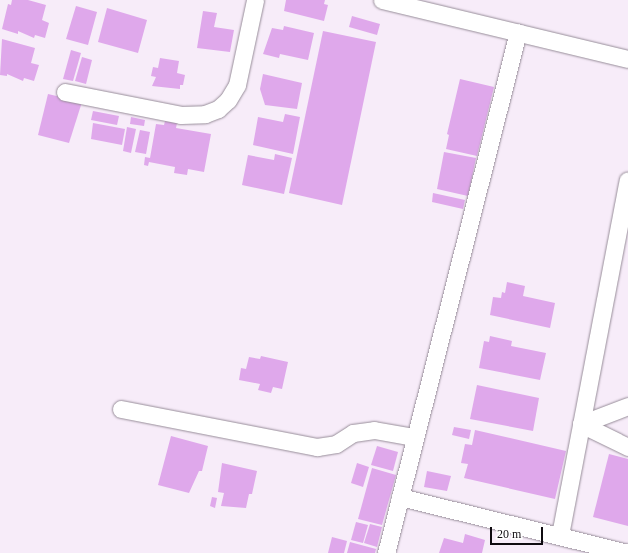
<!DOCTYPE html>
<html>
<head>
<meta charset="utf-8">
<style>
  body { margin:0 }
  #map { position:relative; width:628px; height:553px; overflow:hidden; background:#f7ecf9; font-family:"Times New Roman",serif }
  div>[style] { position:absolute }
  .building>* { inset:0; background:#dfa8eb }
  .roads { filter:drop-shadow(0 0 1px #978d99) drop-shadow(0 0 1px #978d99) }
  .street>* { height:17px; margin:-8.5px; padding:0 8.5px; transform-origin:8.5px; border-radius:8.5px; background:#fff }
  span { translate:-50% -50%; white-space:nowrap; text-align:center; line-height:1.15; -webkit-text-stroke:3.5px #fff; paint-order:stroke }
  .scale { position:absolute; left:490px; top:527px; width:53px; height:18px; box-sizing:border-box; border:2px solid #0f0b10; border-top:0; padding-left:5px; font-size:12px; line-height:14px; white-space:nowrap; color:#0f0b10; -webkit-text-stroke:3px #fff; paint-order:stroke }
</style>
</head>
<body>
<div id="map">
  <div class="building">
    <div style="clip-path:polygon(12px 0,28px 0,46px 5px,42px 20px,49px 23px,45px 38px,35px 35px,34px 38px,18px 31px,18px 34px,2px 29px,8px 4px,11px 5px)"></div>
    <div style="clip-path:polygon(286px 0,325px 0,324px 4px,328px 5px,324px 21px,284px 11px)"></div>
    <div style="clip-path:polygon(76px 6px,97px 12px,88px 45px,66px 39px)"></div>
    <div style="clip-path:polygon(107px 8px,147px 20px,138px 53px,98px 42px)"></div>
    <div style="clip-path:polygon(203px 11px,217px 13px,214px 27px,234px 30px,230px 52px,197px 48px)"></div>
    <div style="clip-path:polygon(352px 16px,380px 24px,377px 35px,349px 27px)"></div>
    <div style="clip-path:polygon(284px 26px,314px 33px,308px 60px,280px 54px,279px 58px,263px 54px,272px 28px,283px 30px)"></div>
    <div style="clip-path:polygon(323px 31px,376px 42px,342px 205px,289px 193px)"></div>
    <div style="clip-path:polygon(2px 39px,35px 48px,31px 63px,39px 65px,34px 81px,24px 78px,23px 81px,7px 74px,7px 76px,0 75px)"></div>
    <div style="clip-path:polygon(71px 50px,81px 53px,73px 81px,63px 79px)"></div>
    <div style="clip-path:polygon(82px 57px,92px 60px,86px 84px,75px 81px)"></div>
    <div style="clip-path:polygon(160px 58px,179px 61px,177px 73px,185px 75px,183px 85px,180px 85px,180px 89px,152px 86px,156px 77px,151px 76px,153px 67px,158px 68px)"></div>
    <div style="clip-path:polygon(263px 74px,302px 83px,297px 109px,265px 105px,260px 89px)"></div>
    <div style="clip-path:polygon(460px 79px,494px 87px,477px 156px,446px 149px,449px 135px,447px 134px)"></div>
    <div style="clip-path:polygon(48px 94px,82px 102px,69px 143px,38px 135px)"></div>
    <div style="clip-path:polygon(93px 111px,119px 116px,117px 125px,91px 120px)"></div>
    <div style="clip-path:polygon(285px 114px,300px 117px,293px 154px,253px 145px,258px 117px,283px 122px)"></div>
    <div style="clip-path:polygon(131px 117px,145px 120px,144px 126px,130px 124px)"></div>
    <div style="clip-path:polygon(165px 121px,177px 123px,176px 128px,211px 134px,204px 172px,188px 169px,187px 175px,174px 173px,175px 167px,149px 162px,148px 166px,144px 165px,145px 157px,150px 158px,156px 124px,164px 125px)"></div>
    <div style="clip-path:polygon(93px 123px,125px 129px,122px 145px,91px 139px)"></div>
    <div style="clip-path:polygon(127px 127px,136px 129px,131px 153px,123px 151px)"></div>
    <div style="clip-path:polygon(140px 130px,150px 132px,146px 154px,135px 152px)"></div>
    <div style="clip-path:polygon(444px 152px,476px 158px,468px 196px,437px 189px)"></div>
    <div style="clip-path:polygon(275px 154px,292px 158px,284px 194px,242px 185px,248px 155px,274px 160px)"></div>
    <div style="clip-path:polygon(433px 193px,465px 200px,463px 209px,432px 202px)"></div>
    <div style="clip-path:polygon(507px 282px,525px 286px,523px 296px,555px 303px,550px 328px,490px 315px,493px 297px,501px 298px,502px 292px,505px 293px)"></div>
    <div style="clip-path:polygon(490px 336px,512px 341px,511px 346px,546px 353px,540px 380px,479px 368px,484px 341px,489px 342px)"></div>
    <div style="clip-path:polygon(261px 356px,288px 362px,282px 389px,273px 387px,271px 393px,258px 390px,260px 384px,239px 380px,241px 368px,246px 369px,249px 357px,260px 359px)"></div>
    <div style="clip-path:polygon(477px 385px,539px 398px,533px 431px,470px 419px)"></div>
    <div style="clip-path:polygon(454px 427px,471px 430px,469px 439px,452px 435px)"></div>
    <div style="clip-path:polygon(475px 430px,566px 451px,555px 499px,464px 478px,468px 464px,461px 463px,465px 444px,472px 445px)"></div>
    <div style="clip-path:polygon(171px 436px,208px 446px,202px 471px,199px 471px,189px 493px,158px 485px)"></div>
    <div style="clip-path:polygon(377px 446px,398px 452px,393px 471px,371px 465px)"></div>
    <div style="clip-path:polygon(609px 454px,628px 459px,628px 526px,593px 517px)"></div>
    <div style="clip-path:polygon(222px 463px,257px 471px,252px 494px,249px 494px,246px 508px,221px 506px,224px 493px,218px 492px)"></div>
    <div style="clip-path:polygon(357px 463px,369px 467px,363px 487px,351px 483px)"></div>
    <div style="clip-path:polygon(372px 468px,396px 475px,382px 525px,358px 519px)"></div>
    <div style="clip-path:polygon(427px 471px,451px 476px,447px 491px,424px 487px)"></div>
    <div style="clip-path:polygon(212px 497px,217px 498px,215px 508px,210px 506px)"></div>
    <div style="clip-path:polygon(356px 522px,368px 525px,363px 543px,351px 540px)"></div>
    <div style="clip-path:polygon(370px 524px,382px 527px,377px 547px,364px 543px)"></div>
    <div style="clip-path:polygon(465px 534px,485px 540px,482px 553px,439px 553px,444px 538px,463px 543px)"></div>
    <div style="clip-path:polygon(332px 537px,347px 541px,344px 553px,328px 553px)"></div>
    <div style="clip-path:polygon(350px 542px,376px 549px,375px 553px,347px 553px)"></div>
  </div>
  <div class="roads">
    <div class="street">
      <div style="left:382px;top:0;width:253px;rotate:13.5deg"></div>
      <div style="left:65px;top:92px;width:118px;rotate:11.2deg"></div>
      <div style="left:181px;top:115px;width:24px;rotate:-2deg"></div>
      <div style="left:205px;top:114px;width:14px;rotate:-21deg"></div>
      <div style="left:218px;top:109px;width:13px;rotate:-42deg"></div>
      <div style="left:228px;top:100px;width:17px;rotate:-59deg"></div>
      <div style="left:237px;top:85px;width:87px;rotate:-78deg"></div>
      <div style="left:121px;top:409px;width:200px;rotate:11deg"></div>
      <div style="left:317px;top:447px;width:19px;rotate:-9deg"></div>
      <div style="left:336px;top:444px;width:20px;rotate:-33deg"></div>
      <div style="left:353px;top:433px;width:21px;rotate:-8deg"></div>
      <div style="left:374px;top:430px;width:41px;rotate:9.9deg"></div>
      <div style="left:581px;top:424px;width:52px;rotate:26.1deg"></div>
      <div style="left:581px;top:424px;width:50px;rotate:-21deg"></div>
      <div style="left:400px;top:497px;width:235px;rotate:13.8deg"></div>
      <div style="left:560px;top:535px;width:361px;rotate:-79.2deg"></div>
      <div style="left:386px;top:553px;width:537px;rotate:-75.78deg"></div>
    </div>
  </div>
  <div class="scale">20 m</div>
</div>
</body>
</html>
